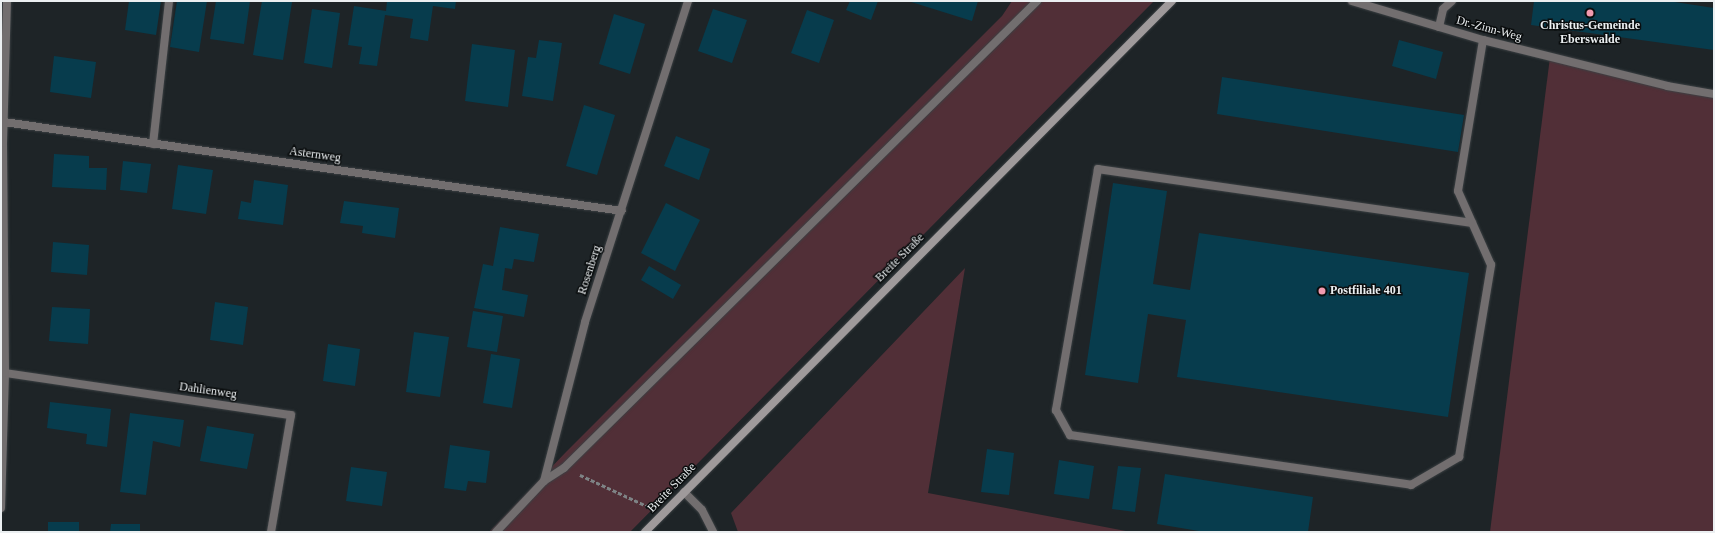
<!DOCTYPE html>
<html>
<head>
<meta charset="utf-8">
<style>
  body { margin:0 }
  #map { position:relative; width:1715px; height:533px; overflow:hidden; background:#1e2427; font-family:Georgia,serif }
  div>[style] { position:absolute }
  .green>* { inset:0; background:#512f37 }
  .building>* { inset:0; background:#073c4d }
  .path>* { height:2.5px; margin-top:-1.25px; transform-origin:0; background:repeating-linear-gradient(90deg,#7e8385 0 4px,transparent 0 6px) }
  .roads { filter:drop-shadow(0 0 1px #3b4043) drop-shadow(0 0 1px #3b4043) }
  .service>* { height:8px; margin:-4px; padding:0 4px; transform-origin:4px; border-radius:4px; background:#726e6f }
  .minor>* { height:8px; margin:-4px; padding:0 4px; transform-origin:4px; border-radius:4px; background:#726e6f }
  .secondary>* { height:8px; margin:-4px; padding:0 4px; transform-origin:4px; border-radius:4px; background:#9f9a9b }
  .dots>* { width:11px; height:11px; translate:-50% -50%; box-sizing:border-box; border:2px solid #0a0d0e; border-radius:50% }
  span { translate:-50% -50%; white-space:nowrap; text-align:center; line-height:1.15; -webkit-text-stroke:3px #0a0d0e; paint-order:stroke }
  .poi-label { font-size:12px; color:#ebeff1; font-weight:700 }
  .left { translate:0 -50%; text-align:left }
  .street-label { font-size:12px; color:#ebeff1 }
  .frame { position:absolute; inset:0; border:2px solid #ebeff1; pointer-events:none }
</style>
</head>
<body>
<div id="map">
  <div class="green">
    <div style="clip-path:polygon(1012px 1px,1154px 1px,630px 532px,489px 532px,566px 452px,1002px 16px)"></div>
    <div style="clip-path:polygon(1550px 57px,1714px 94px,1714px 532px,1490px 532px)"></div>
    <div style="clip-path:polygon(965px 268px,928px 493px,1131px 532px,738px 532px,731px 513px)"></div>
  </div>
  <div class="building">
    <div style="clip-path:polygon(129px 1px,161px 1px,156px 35px,125px 30px)"></div>
    <div style="clip-path:polygon(177px 1px,207px 1px,199px 52px,170px 47px)"></div>
    <div style="clip-path:polygon(216px 1px,250px 1px,244px 44px,210px 39px)"></div>
    <div style="clip-path:polygon(262px 1px,292px 2px,283px 60px,253px 55px)"></div>
    <div style="clip-path:polygon(387px 1px,456px 1px,455px 9px,433px 6px,428px 41px,410px 38px,413px 19px,385px 15px,377px 66px,359px 64px,362px 47px,348px 45px,354px 6px,386px 11px)"></div>
    <div style="clip-path:polygon(850px 1px,878px 1px,871px 20px,846px 10px)"></div>
    <div style="clip-path:polygon(908px 1px,978px 1px,972px 21px)"></div>
    <div style="clip-path:polygon(1534px 1px,1668px 1px,1714px 8px,1714px 50px,1531px 25px)"></div>
    <div style="clip-path:polygon(312px 9px,340px 13px,332px 68px,304px 63px)"></div>
    <div style="clip-path:polygon(713px 9px,747px 20px,732px 63px,698px 51px)"></div>
    <div style="clip-path:polygon(807px 10px,834px 20px,819px 63px,791px 53px)"></div>
    <div style="clip-path:polygon(614px 14px,645px 24px,630px 74px,599px 64px)"></div>
    <div style="clip-path:polygon(539px 40px,562px 43px,553px 101px,522px 96px,528px 57px,536px 58px)"></div>
    <div style="clip-path:polygon(1399px 40px,1443px 52px,1436px 79px,1392px 66px)"></div>
    <div style="clip-path:polygon(472px 44px,515px 50px,508px 107px,465px 101px)"></div>
    <div style="clip-path:polygon(54px 56px,96px 62px,91px 98px,50px 92px)"></div>
    <div style="clip-path:polygon(1222px 77px,1464px 115px,1458px 152px,1217px 114px)"></div>
    <div style="clip-path:polygon(584px 105px,615px 115px,597px 175px,566px 166px)"></div>
    <div style="clip-path:polygon(676px 136px,710px 149px,699px 180px,664px 166px)"></div>
    <div style="clip-path:polygon(54px 154px,89px 156px,89px 168px,107px 168px,106px 190px,52px 187px)"></div>
    <div style="clip-path:polygon(123px 161px,151px 164px,147px 193px,120px 190px)"></div>
    <div style="clip-path:polygon(178px 165px,213px 170px,206px 214px,172px 209px)"></div>
    <div style="clip-path:polygon(254px 180px,288px 185px,283px 225px,238px 219px,241px 201px,251px 203px)"></div>
    <div style="clip-path:polygon(1113px 183px,1167px 191px,1153px 284px,1190px 290px,1199px 233px,1469px 273px,1448px 417px,1177px 377px,1186px 320px,1148px 314px,1138px 383px,1085px 375px)"></div>
    <div style="clip-path:polygon(344px 201px,399px 208px,395px 238px,362px 233px,363px 226px,340px 223px)"></div>
    <div style="clip-path:polygon(666px 203px,700px 220px,675px 271px,641px 253px)"></div>
    <div style="clip-path:polygon(500px 227px,539px 234px,534px 262px,514px 259px,512px 269px,505px 268px,502px 290px,528px 295px,524px 317px,474px 308px,483px 264px,493px 266px)"></div>
    <div style="clip-path:polygon(53px 242px,89px 245px,87px 275px,51px 272px)"></div>
    <div style="clip-path:polygon(649px 266px,681px 285px,673px 299px,641px 280px)"></div>
    <div style="clip-path:polygon(215px 302px,248px 307px,243px 345px,210px 340px)"></div>
    <div style="clip-path:polygon(52px 307px,90px 309px,88px 344px,49px 341px)"></div>
    <div style="clip-path:polygon(473px 311px,503px 316px,497px 352px,467px 347px)"></div>
    <div style="clip-path:polygon(414px 332px,449px 337px,440px 397px,406px 392px)"></div>
    <div style="clip-path:polygon(328px 344px,360px 349px,355px 386px,323px 381px)"></div>
    <div style="clip-path:polygon(491px 354px,520px 359px,512px 408px,483px 403px)"></div>
    <div style="clip-path:polygon(50px 402px,111px 409px,107px 447px,86px 444px,87px 434px,47px 428px)"></div>
    <div style="clip-path:polygon(130px 413px,184px 420px,180px 447px,153px 441px,146px 495px,120px 492px)"></div>
    <div style="clip-path:polygon(207px 426px,254px 434px,247px 469px,200px 461px)"></div>
    <div style="clip-path:polygon(450px 445px,490px 451px,486px 483px,468px 481px,466px 491px,444px 488px)"></div>
    <div style="clip-path:polygon(987px 449px,1014px 453px,1009px 495px,981px 492px)"></div>
    <div style="clip-path:polygon(1059px 460px,1094px 466px,1089px 499px,1054px 494px)"></div>
    <div style="clip-path:polygon(1118px 466px,1141px 468px,1135px 512px,1112px 509px)"></div>
    <div style="clip-path:polygon(351px 467px,387px 472px,382px 506px,346px 501px)"></div>
    <div style="clip-path:polygon(1165px 474px,1313px 497px,1308px 532px,1205px 532px,1157px 524px)"></div>
    <div style="clip-path:polygon(48px 522px,79px 522px,79px 532px,48px 532px)"></div>
    <div style="clip-path:polygon(111px 524px,140px 524px,140px 532px,110px 532px)"></div>
  </div>
  <div class="path">
    <div style="left:580px;top:475px;width:74px;rotate:24.8deg"></div>
  </div>
  <div class="roads">
    <div class="service">
      <div style="left:1439px;top:27px;width:18px;rotate:-77deg"></div>
      <div style="left:1443px;top:9px;width:12px;rotate:-42deg"></div>
      <div style="left:153px;top:144px;width:144px;rotate:-83.6deg"></div>
      <div style="left:1472px;top:223px;width:378px;rotate:-171.8deg"></div>
      <div style="left:1098px;top:169px;width:245px;rotate:99.9deg"></div>
      <div style="left:1056px;top:410px;width:29px;rotate:61deg"></div>
      <div style="left:1070px;top:435px;width:345px;rotate:8.3deg"></div>
      <div style="left:1411px;top:485px;width:56px;rotate:-30.3deg"></div>
      <div style="left:1459px;top:457px;width:195px;rotate:-80.5deg"></div>
      <div style="left:1491px;top:265px;width:81px;rotate:-114deg"></div>
      <div style="left:1458px;top:191px;width:153px;rotate:-80.6deg"></div>
    </div>
    <div class="minor">
      <div style="left:1352px;top:1px;width:137px;rotate:16.6deg"></div>
      <div style="left:1483px;top:40px;width:190px;rotate:14deg"></div>
      <div style="left:1667px;top:86px;width:48px;rotate:9.7deg"></div>
      <div style="left:4px;top:122px;width:624px;rotate:8.19deg"></div>
      <div style="left:5px;top:373px;width:289px;rotate:8.4deg"></div>
      <div style="left:291px;top:415px;width:119px;rotate:99.7deg"></div>
      <div style="left:544px;top:481px;width:24px;rotate:-33deg"></div>
      <div style="left:564px;top:468px;width:665px;rotate:-44.63deg"></div>
      <div style="left:684px;top:492px;width:25px;rotate:45deg"></div>
      <div style="left:702px;top:510px;width:25px;rotate:63deg"></div>
      <div style="left:1px;top:508px;width:135px;rotate:-88.3deg"></div>
      <div style="left:5px;top:373px;width:230px;rotate:-90.5deg"></div>
      <div style="left:3px;top:143px;width:142px;rotate:-88.4deg"></div>
      <div style="left:496px;top:532px;width:70px;rotate:-46.7deg"></div>
      <div style="left:544px;top:481px;width:164px;rotate:-75.5deg"></div>
      <div style="left:585px;top:322px;width:337px;rotate:-72.2deg"></div>
    </div>
    <div class="secondary">
      <div style="left:645px;top:532px;width:748px;rotate:-45.22deg"></div>
    </div>
  </div>
  <div class="dots">
    <div style="left:1590px;top:13px;background:#f29aaf"></div>
    <div style="left:1322px;top:291px;background:#f29aaf"></div>
  </div>
  <div class="poi-label">
    <span style="left:1590px;top:33px">Christus-Gemeinde<br>Eberswalde</span>
    <span class="left" style="left:1330px;top:291px">Postfiliale 401</span>
  </div>
  <div class="street-label">
    <span style="left:1489px;top:29px;rotate:15deg">Dr.-Zinn-Weg</span>
    <span style="left:315px;top:155px;rotate:8deg">Asternweg</span>
    <span style="left:900px;top:258px;rotate:-45deg">Breite Straße</span>
    <span style="left:590px;top:270px;rotate:-72deg">Rosenberg</span>
    <span style="left:208px;top:391px;rotate:8deg">Dahlienweg</span>
    <span style="left:672px;top:488px;rotate:-46deg">Breite Straße</span>
  </div>
  <div class="frame"></div>
</div>
</body>
</html>
